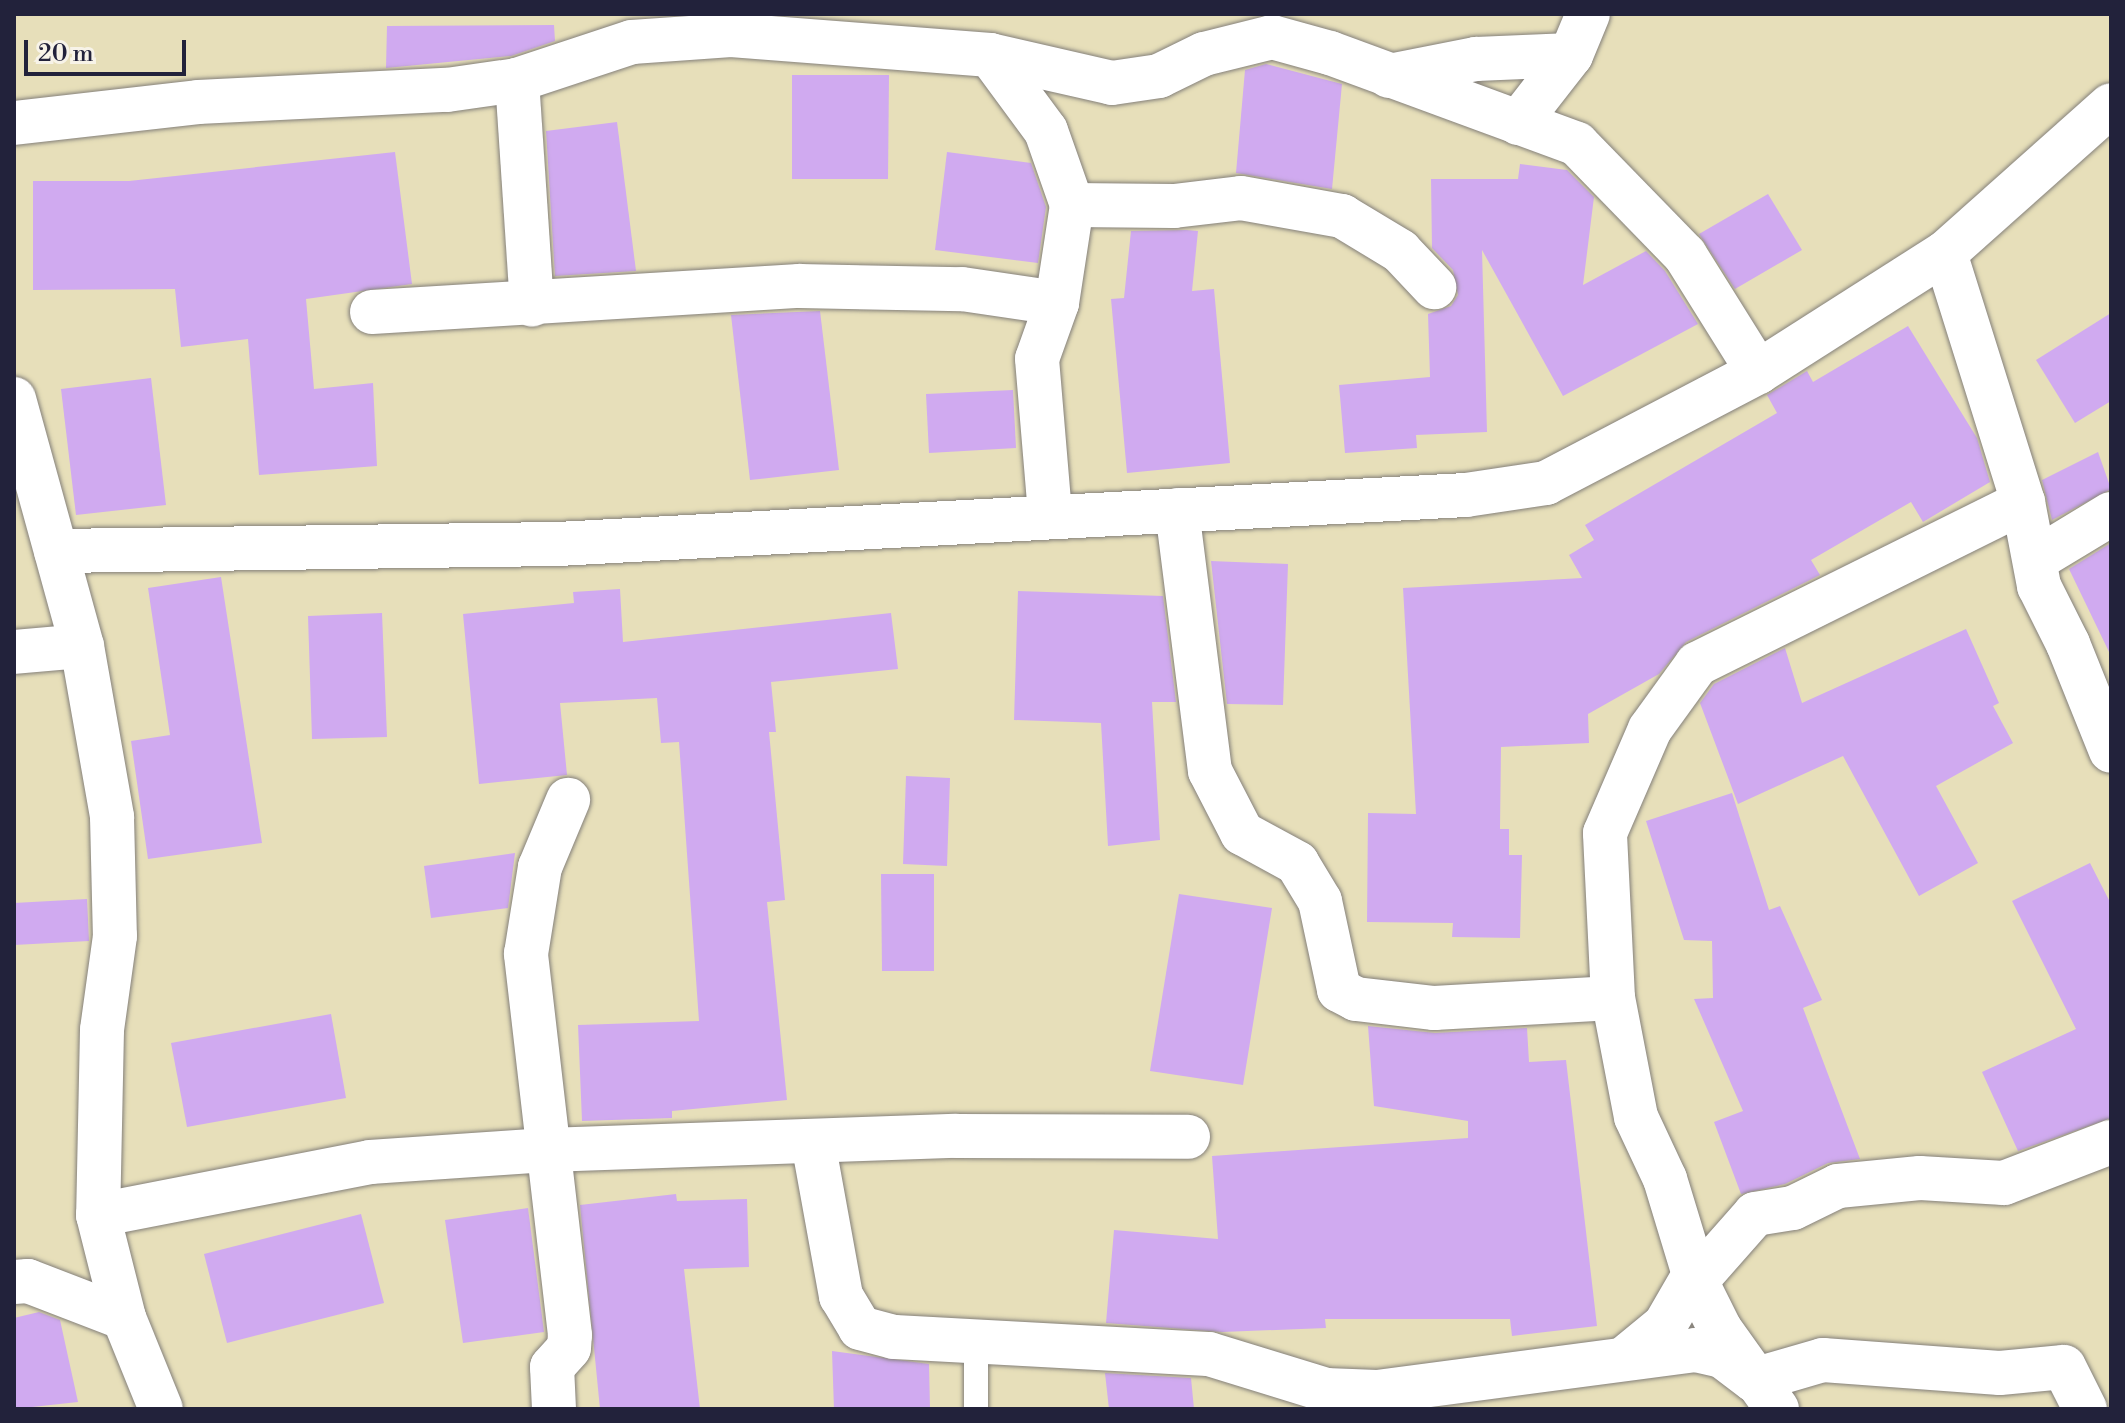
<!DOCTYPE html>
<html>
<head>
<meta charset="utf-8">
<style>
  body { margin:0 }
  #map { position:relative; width:2125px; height:1423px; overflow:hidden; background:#e7dfba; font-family:"Libre Bodoni",serif }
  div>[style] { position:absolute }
  .building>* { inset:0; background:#d0aaf0 }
  .roads { filter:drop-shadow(0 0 2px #84807a) drop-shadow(0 0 2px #84807a) }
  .lane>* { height:24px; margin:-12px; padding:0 12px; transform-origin:12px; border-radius:12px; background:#fff }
  .street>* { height:44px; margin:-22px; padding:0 22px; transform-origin:22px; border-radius:22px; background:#fff }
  span { translate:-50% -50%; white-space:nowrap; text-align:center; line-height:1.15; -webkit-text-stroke:8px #f7f3e8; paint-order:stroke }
  .frame { position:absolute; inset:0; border:16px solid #22223b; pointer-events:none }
  .scale { position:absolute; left:24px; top:40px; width:162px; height:36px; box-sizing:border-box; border:4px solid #22223b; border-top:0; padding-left:10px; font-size:24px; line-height:28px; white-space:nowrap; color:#22223b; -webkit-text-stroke:6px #f7f3e8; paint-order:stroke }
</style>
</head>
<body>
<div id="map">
  <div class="building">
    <div style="clip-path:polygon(554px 25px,555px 41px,511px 56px,386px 68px,387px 26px)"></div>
    <div style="clip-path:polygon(1266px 64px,1342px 84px,1332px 189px,1236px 173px,1245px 70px)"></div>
    <div style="clip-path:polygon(792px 75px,889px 75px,888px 179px,792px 179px)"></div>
    <div style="clip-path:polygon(617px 122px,636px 271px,555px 276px,546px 131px)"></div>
    <div style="clip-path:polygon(395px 152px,412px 284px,306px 299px,314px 389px,373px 383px,377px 466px,259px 475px,248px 339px,181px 347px,175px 289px,33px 290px,33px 181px,129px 181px)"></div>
    <div style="clip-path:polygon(947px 152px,1031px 163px,1046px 207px,1038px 263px,935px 250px)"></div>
    <div style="clip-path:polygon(1520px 164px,1567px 170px,1594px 197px,1583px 285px,1646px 251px,1665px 271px,1698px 324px,1563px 396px,1482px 250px,1487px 432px,1416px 435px,1417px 448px,1345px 453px,1339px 385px,1430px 377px,1428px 314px,1451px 306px,1458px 295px,1453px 270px,1432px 248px,1431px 179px,1518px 179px)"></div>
    <div style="clip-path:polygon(1768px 194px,1802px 250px,1735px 289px,1699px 234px)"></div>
    <div style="clip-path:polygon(1186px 230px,1198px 231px,1192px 291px,1214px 289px,1230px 463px,1127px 473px,1111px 299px,1124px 298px,1131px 231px)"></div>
    <div style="clip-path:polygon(820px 311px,839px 470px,750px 480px,731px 315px)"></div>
    <div style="clip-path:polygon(2111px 313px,2111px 401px,2075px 423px,2036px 360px)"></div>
    <div style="clip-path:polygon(1908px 326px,1977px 438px,1990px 482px,1923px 522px,1911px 502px,1811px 560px,1820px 575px,1686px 642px,1659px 674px,1588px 714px,1589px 743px,1501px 747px,1500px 829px,1509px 829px,1509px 855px,1522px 855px,1520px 938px,1452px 937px,1453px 923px,1367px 922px,1368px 813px,1416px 814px,1403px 588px,1582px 578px,1569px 555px,1594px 540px,1585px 525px,1777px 413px,1767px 395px,1807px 371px,1813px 382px)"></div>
    <div style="clip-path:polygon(151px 378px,166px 505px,76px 515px,61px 389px)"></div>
    <div style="clip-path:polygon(1013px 390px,1016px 448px,929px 453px,926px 394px)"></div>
    <div style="clip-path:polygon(2098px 452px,2111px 489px,2052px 520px,2042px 480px)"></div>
    <div style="clip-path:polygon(2111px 543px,2111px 656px,2069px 569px)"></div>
    <div style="clip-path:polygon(1211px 561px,1288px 564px,1283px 705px,1227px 704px)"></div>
    <div style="clip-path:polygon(221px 577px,262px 843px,148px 859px,131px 741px,170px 735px,148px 588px)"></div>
    <div style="clip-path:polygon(620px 589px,623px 642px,891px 613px,898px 669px,771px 682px,776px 732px,769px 732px,785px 900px,767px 902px,787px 1100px,672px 1111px,672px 1118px,582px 1121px,578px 1025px,699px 1021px,679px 742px,661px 743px,657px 698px,560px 703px,567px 775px,479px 784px,463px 614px,574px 603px,573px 592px)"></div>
    <div style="clip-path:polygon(1018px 591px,1163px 596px,1176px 702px,1152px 702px,1160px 840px,1108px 846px,1101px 723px,1014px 720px)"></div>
    <div style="clip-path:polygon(382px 613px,387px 737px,312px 739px,308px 616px)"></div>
    <div style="clip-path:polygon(1966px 629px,1999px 703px,1993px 706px,2013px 743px,1936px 786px,1978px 863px,1919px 896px,1843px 756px,1738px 804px,1700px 703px,1714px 684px,1785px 648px,1802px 703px)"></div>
    <div style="clip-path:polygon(906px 776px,950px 778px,947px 866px,903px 864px)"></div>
    <div style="clip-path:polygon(1732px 793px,1769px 910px,1780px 906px,1822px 1000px,1803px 1008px,1860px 1159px,1828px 1163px,1785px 1184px,1741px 1194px,1714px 1122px,1743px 1111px,1694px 999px,1713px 998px,1712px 941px,1684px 940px,1646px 821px)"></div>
    <div style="clip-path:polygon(515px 853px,508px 908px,431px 918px,424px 866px)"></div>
    <div style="clip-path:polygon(2090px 863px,2111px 904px,2111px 1118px,2018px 1151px,1982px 1072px,2076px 1029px,2012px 901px)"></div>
    <div style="clip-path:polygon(881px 874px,934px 874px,934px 971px,882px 971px)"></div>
    <div style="clip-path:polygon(1179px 894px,1272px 908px,1243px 1085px,1150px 1071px)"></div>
    <div style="clip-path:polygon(87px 899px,89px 941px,14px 945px,14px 903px)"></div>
    <div style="clip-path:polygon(331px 1014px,346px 1098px,187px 1127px,171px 1043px)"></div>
    <div style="clip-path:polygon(1368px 1026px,1435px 1033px,1527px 1028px,1529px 1062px,1566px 1060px,1597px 1326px,1512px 1336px,1510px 1319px,1325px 1319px,1326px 1328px,1222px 1332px,1106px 1323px,1114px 1230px,1218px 1239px,1212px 1156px,1468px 1138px,1468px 1121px,1374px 1106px)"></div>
    <div style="clip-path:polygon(676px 1194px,677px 1201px,747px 1199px,749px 1267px,684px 1269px,700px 1409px,600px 1409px,580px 1205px)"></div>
    <div style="clip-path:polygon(528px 1208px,544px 1332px,463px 1343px,445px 1220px)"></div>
    <div style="clip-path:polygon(361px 1214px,384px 1303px,227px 1343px,204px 1254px)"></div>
    <div style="clip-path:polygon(39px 1312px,60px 1320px,78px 1402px,14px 1409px,14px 1318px)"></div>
    <div style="clip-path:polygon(832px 1351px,929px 1364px,930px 1409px,834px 1409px)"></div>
    <div style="clip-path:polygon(1105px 1373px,1191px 1378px,1194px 1409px,1109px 1409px)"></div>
  </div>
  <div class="roads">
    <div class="lane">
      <div style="left:976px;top:1344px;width:65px;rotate:90deg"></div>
    </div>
    <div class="street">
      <div style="left:990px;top:55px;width:94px;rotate:53.6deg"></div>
      <div style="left:1046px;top:131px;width:78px;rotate:70.6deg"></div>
      <div style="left:1072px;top:205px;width:99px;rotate:98.7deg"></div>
      <div style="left:1057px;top:303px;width:59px;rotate:109.7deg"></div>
      <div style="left:1037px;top:359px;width:157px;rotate:85.2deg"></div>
      <div style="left:1389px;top:76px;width:89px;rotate:-11.1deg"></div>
      <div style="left:1476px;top:59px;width:95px;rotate:-2.4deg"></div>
      <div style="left:517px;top:80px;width:225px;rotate:86.2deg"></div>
      <div style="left:14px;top:123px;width:185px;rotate:-6.5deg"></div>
      <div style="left:198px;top:102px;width:249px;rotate:-2.8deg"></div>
      <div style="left:447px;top:90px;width:71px;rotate:-8.1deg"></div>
      <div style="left:517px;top:80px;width:121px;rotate:-18.3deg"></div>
      <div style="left:632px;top:42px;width:99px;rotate:-4deg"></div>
      <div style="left:731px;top:35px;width:260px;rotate:4.4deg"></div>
      <div style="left:990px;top:55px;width:125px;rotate:12.9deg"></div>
      <div style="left:1112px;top:83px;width:48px;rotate:-8.5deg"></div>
      <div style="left:1159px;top:76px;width:50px;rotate:-26.1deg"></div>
      <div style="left:1204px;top:54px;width:70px;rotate:-14deg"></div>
      <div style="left:1272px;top:37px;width:60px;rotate:15.4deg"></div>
      <div style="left:1330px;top:53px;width:263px;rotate:20.2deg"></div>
      <div style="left:1577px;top:144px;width:155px;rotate:45.8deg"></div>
      <div style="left:1685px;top:255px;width:138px;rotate:58deg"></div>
      <div style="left:1518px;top:123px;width:86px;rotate:-52.1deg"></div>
      <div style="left:1571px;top:55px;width:44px;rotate:-67.5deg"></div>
      <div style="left:1072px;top:205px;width:102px;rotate:0.6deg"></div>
      <div style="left:1174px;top:206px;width:67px;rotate:-6.8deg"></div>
      <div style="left:1241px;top:198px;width:103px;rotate:10.1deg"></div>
      <div style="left:1342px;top:216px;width:68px;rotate:31.1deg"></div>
      <div style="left:1400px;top:251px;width:50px;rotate:46.6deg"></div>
      <div style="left:1945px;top:253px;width:261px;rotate:72.6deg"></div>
      <div style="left:2023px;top:502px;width:86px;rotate:79.2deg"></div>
      <div style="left:2039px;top:586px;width:65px;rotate:63.4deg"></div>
      <div style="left:2068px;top:644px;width:115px;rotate:68.1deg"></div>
      <div style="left:372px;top:312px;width:428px;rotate:-3.5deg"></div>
      <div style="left:799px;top:286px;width:163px;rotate:1.1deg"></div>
      <div style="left:962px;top:289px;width:96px;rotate:8.4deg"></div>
      <div style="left:14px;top:399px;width:256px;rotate:74.6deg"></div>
      <div style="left:82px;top:646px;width:174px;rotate:80deg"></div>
      <div style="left:112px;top:817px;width:119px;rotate:88.6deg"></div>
      <div style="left:115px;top:936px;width:95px;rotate:97.9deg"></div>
      <div style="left:102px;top:1030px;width:185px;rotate:91.2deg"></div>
      <div style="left:98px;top:1215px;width:106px;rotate:75.8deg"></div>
      <div style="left:124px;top:1318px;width:98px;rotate:67.9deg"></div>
      <div style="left:1177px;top:510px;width:263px;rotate:82.8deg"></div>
      <div style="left:1210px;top:771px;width:70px;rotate:62.7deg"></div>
      <div style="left:1242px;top:833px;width:63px;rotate:28.6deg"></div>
      <div style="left:1297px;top:863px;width:44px;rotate:58.8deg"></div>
      <div style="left:1320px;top:901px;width:91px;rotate:77.9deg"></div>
      <div style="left:1339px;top:990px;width:19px;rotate:28deg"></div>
      <div style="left:1356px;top:999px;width:79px;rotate:6.6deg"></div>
      <div style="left:1434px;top:1008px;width:179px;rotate:-3.2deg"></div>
      <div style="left:56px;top:551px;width:502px;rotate:-0.8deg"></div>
      <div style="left:558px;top:544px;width:909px;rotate:-3.09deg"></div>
      <div style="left:1466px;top:495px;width:81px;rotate:-8.5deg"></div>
      <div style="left:1546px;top:483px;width:239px;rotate:-27.6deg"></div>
      <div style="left:1758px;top:372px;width:222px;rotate:-32.5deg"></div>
      <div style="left:1945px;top:253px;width:222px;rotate:-41.7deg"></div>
      <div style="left:2035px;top:560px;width:89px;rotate:-31.2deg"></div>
      <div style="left:14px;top:652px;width:68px;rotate:-5deg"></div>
      <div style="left:813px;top:1142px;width:157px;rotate:79.7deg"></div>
      <div style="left:841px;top:1296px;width:37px;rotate:59deg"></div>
      <div style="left:860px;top:1328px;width:35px;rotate:15deg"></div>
      <div style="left:894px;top:1337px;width:315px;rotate:3.1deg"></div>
      <div style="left:1209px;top:1354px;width:122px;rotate:17.1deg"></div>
      <div style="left:1326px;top:1390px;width:51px;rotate:2.2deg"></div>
      <div style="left:1377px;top:1392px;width:322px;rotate:-7.5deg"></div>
      <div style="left:1696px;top:1350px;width:27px;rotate:13deg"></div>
      <div style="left:1722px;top:1356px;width:40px;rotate:37deg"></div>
      <div style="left:1754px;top:1380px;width:72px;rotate:-16.2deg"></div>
      <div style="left:1823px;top:1360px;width:177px;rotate:4.2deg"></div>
      <div style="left:2000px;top:1373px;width:64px;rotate:-5.4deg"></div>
      <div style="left:2064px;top:1367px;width:47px;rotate:63.4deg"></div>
      <div style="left:98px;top:1215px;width:277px;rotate:-11deg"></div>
      <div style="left:370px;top:1162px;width:177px;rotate:-3.9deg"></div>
      <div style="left:547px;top:1150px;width:409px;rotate:-2deg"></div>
      <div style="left:956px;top:1136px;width:232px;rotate:0.2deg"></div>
      <div style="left:1696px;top:1281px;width:89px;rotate:-48.6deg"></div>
      <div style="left:1755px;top:1214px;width:38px;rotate:-9deg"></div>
      <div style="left:1793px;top:1208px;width:50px;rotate:-26.1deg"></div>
      <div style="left:1838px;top:1186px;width:82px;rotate:-5.6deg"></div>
      <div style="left:1920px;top:1178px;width:84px;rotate:3.4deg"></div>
      <div style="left:2004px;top:1183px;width:115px;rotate:-21deg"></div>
      <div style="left:14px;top:1282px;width:14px;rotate:-4deg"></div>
      <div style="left:28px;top:1281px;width:103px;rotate:21.1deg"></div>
      <div style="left:1625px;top:1358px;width:52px;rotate:-39.5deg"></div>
      <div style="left:1665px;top:1325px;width:58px;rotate:-59.9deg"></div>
      <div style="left:554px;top:1409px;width:42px;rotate:-92.7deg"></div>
      <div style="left:552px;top:1367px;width:25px;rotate:-48deg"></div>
      <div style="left:569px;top:1348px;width:13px;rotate:-86deg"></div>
      <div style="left:570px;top:1335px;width:384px;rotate:-96.6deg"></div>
      <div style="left:526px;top:954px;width:88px;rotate:-80.9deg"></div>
      <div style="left:540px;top:867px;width:73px;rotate:-67.3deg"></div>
      <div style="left:1777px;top:1409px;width:98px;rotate:-125.5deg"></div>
      <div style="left:1720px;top:1329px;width:54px;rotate:-116.6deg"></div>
      <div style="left:1696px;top:1281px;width:107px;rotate:-106.9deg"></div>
      <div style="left:1665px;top:1179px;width:68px;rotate:-115.1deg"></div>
      <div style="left:1636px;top:1117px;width:121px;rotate:-100.9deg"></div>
      <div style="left:1613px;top:998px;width:165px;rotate:-92.8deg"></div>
      <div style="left:1605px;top:833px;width:113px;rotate:-66.6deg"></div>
      <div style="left:1650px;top:729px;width:80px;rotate:-54.1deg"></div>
      <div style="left:1697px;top:664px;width:364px;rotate:-26.4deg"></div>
    </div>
  </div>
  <div class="frame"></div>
  <div class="scale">20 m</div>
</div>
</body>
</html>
